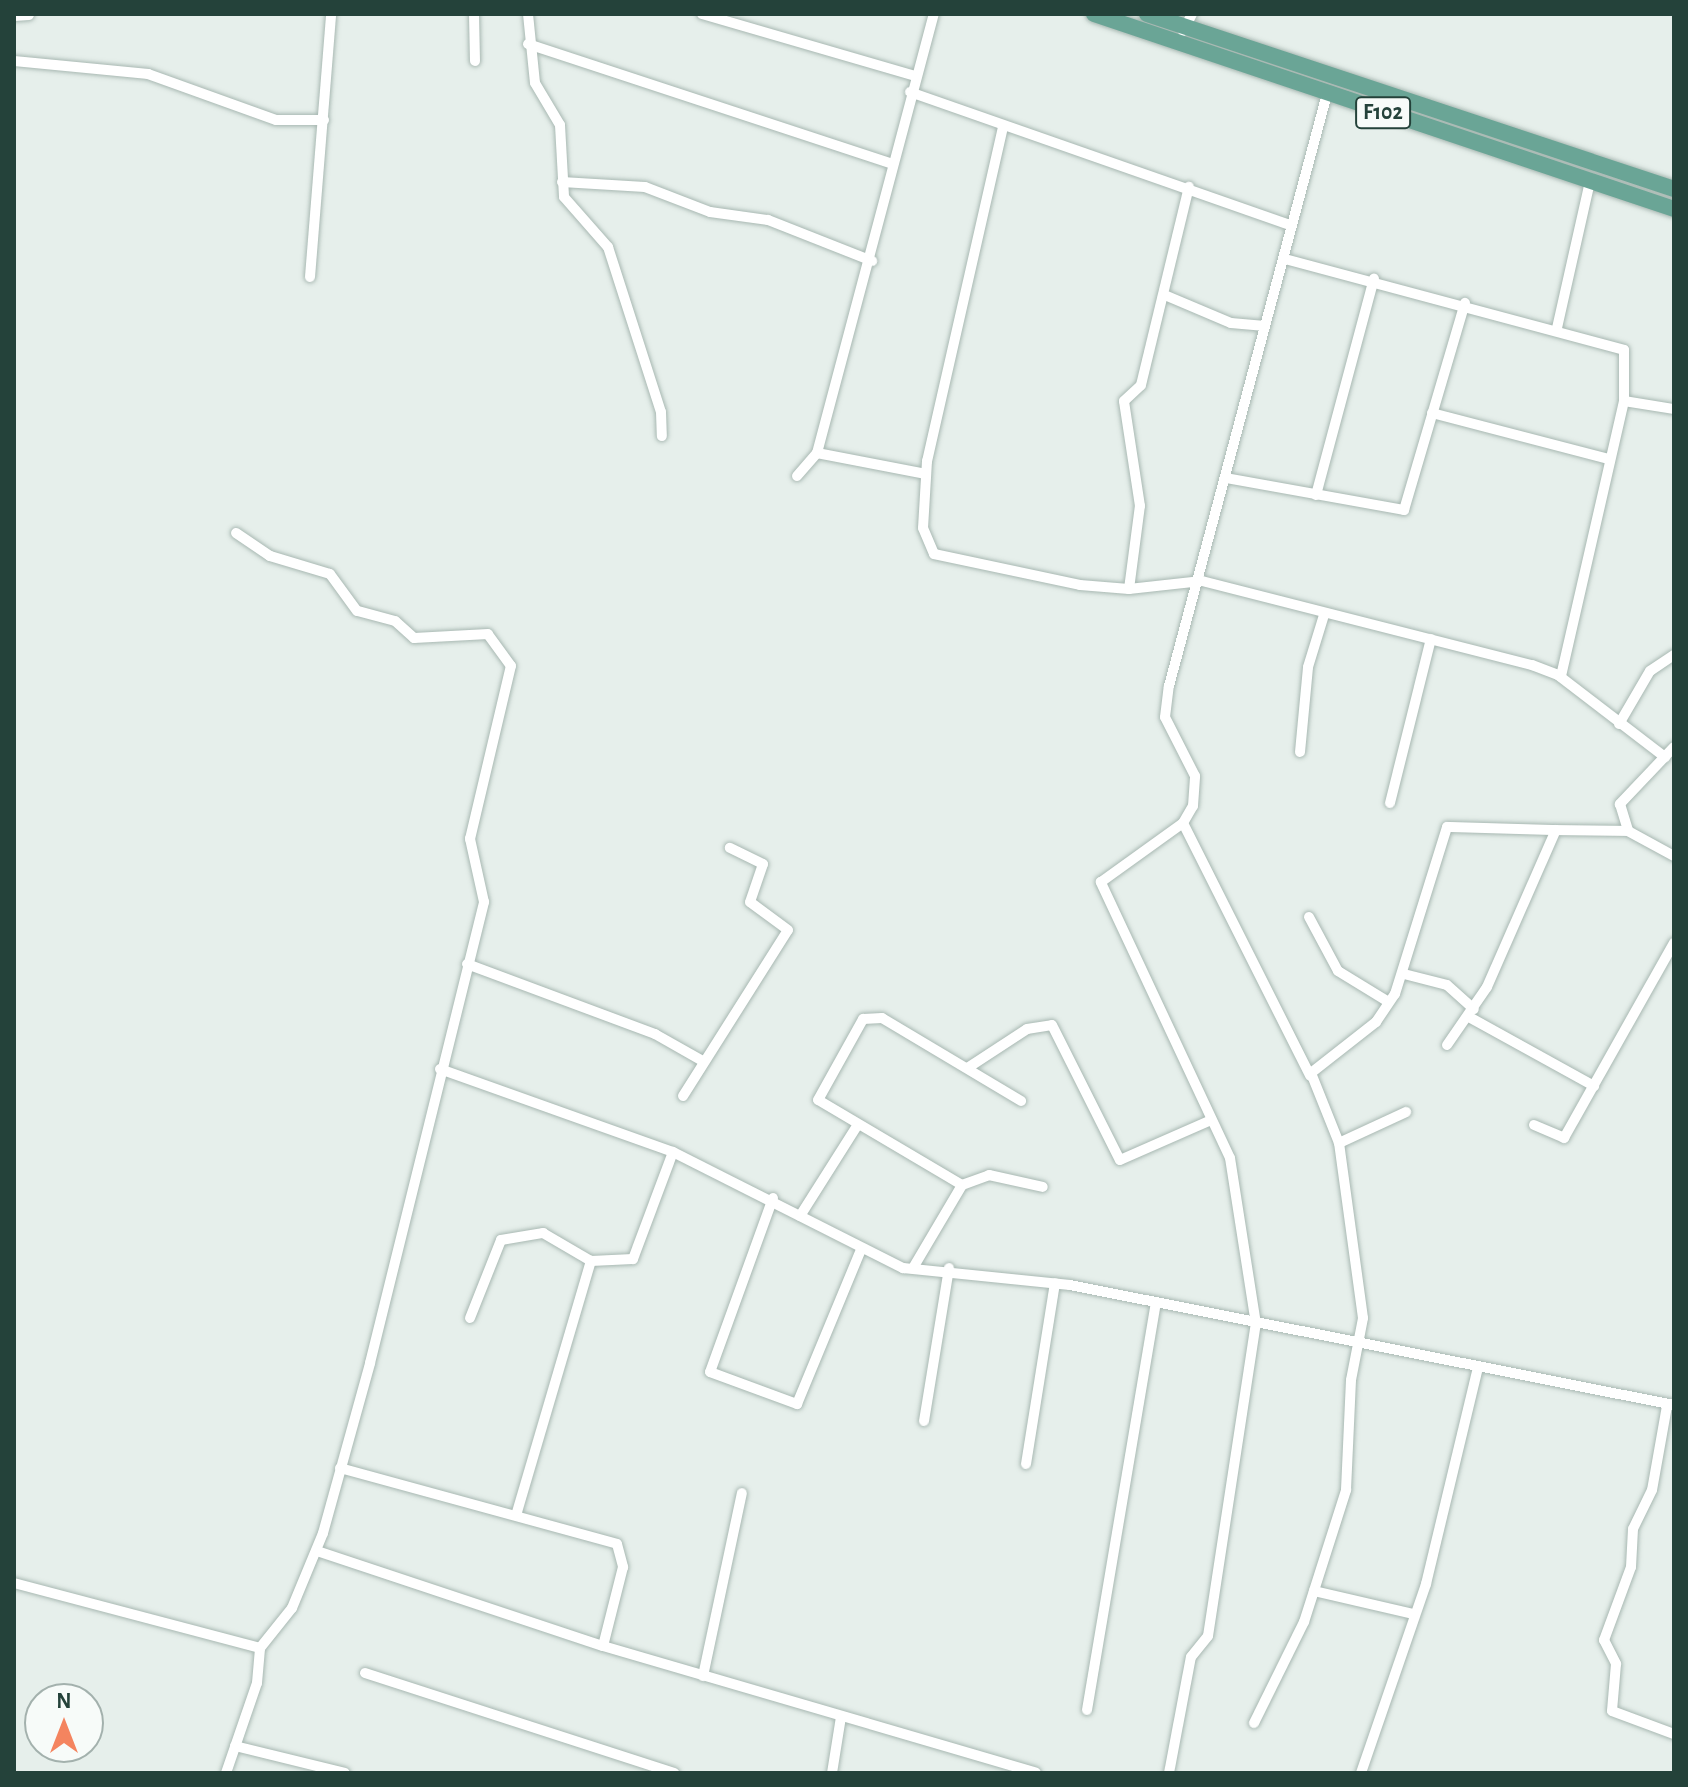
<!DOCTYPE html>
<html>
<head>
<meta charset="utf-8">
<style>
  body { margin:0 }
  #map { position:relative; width:1688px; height:1787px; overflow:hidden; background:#e6efeb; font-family:"Alegreya Sans",sans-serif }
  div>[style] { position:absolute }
  .roads { filter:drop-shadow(0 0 2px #a8b8b2) drop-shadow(0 0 2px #a8b8b2) }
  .minor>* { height:10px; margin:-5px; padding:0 5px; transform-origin:5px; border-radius:5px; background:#fff }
  .primary>* { height:16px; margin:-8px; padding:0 8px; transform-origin:8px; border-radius:8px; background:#6aa596 }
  span { translate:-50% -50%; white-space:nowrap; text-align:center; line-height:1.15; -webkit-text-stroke:6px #f7fbf9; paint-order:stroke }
  .shield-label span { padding:2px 6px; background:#f7fbf9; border:2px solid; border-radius:6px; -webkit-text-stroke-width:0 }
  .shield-label { font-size:22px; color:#24423a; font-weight:700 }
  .frame { position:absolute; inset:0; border:16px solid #24423a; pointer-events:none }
  .north { position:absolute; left:24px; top:1683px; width:80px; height:80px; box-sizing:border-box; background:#f7fbf9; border:2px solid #a3b1ad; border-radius:50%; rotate:0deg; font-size:22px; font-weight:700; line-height:32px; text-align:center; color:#24423a }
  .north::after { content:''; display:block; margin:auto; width:28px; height:36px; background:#f4845f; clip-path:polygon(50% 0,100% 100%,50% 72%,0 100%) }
</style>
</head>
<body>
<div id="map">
  <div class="roads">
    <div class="minor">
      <div style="left:474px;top:14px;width:47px;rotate:88.8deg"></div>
      <div style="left:528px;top:14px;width:69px;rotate:84.2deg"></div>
      <div style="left:535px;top:83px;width:49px;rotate:59.2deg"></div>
      <div style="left:560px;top:125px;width:72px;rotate:86.8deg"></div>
      <div style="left:564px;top:197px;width:67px;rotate:48.7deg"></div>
      <div style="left:608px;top:247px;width:173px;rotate:72.2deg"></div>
      <div style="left:661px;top:412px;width:24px;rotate:88deg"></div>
      <div style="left:702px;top:14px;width:223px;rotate:16.2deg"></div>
      <div style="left:14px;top:16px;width:15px;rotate:-4deg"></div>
      <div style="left:1183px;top:31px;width:19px;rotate:-62deg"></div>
      <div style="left:528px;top:44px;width:384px;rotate:18.2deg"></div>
      <div style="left:14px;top:61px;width:135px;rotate:5.5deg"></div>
      <div style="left:148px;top:74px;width:136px;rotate:19.8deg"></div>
      <div style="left:276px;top:120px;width:48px"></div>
      <div style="left:910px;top:92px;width:402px;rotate:19.3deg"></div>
      <div style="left:1003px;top:127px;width:343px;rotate:102.8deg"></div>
      <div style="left:927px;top:461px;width:67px;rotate:93.4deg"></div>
      <div style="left:923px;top:528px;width:28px;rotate:67deg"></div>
      <div style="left:934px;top:554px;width:149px;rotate:12deg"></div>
      <div style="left:1080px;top:585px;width:49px;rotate:4.7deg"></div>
      <div style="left:1129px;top:589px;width:73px;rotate:-6.3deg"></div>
      <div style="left:1202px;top:581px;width:341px;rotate:14.3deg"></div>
      <div style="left:1532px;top:665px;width:28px;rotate:21deg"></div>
      <div style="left:1558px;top:675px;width:135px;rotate:37.5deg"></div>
      <div style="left:562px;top:182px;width:83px;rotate:3.4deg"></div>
      <div style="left:645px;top:187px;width:70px;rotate:21deg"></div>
      <div style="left:710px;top:212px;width:59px;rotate:7.9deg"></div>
      <div style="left:768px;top:220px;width:112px;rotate:21.5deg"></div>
      <div style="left:1285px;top:259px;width:351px;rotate:15deg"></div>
      <div style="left:1624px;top:350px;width:51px;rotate:90deg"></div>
      <div style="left:1624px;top:401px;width:283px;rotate:102.9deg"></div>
      <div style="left:310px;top:277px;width:264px;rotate:-85.4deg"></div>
      <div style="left:1167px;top:296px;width:69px;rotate:22.9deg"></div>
      <div style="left:1231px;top:323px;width:34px;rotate:5deg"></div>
      <div style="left:1557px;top:328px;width:151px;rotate:-77.3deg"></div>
      <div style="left:1624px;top:401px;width:51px;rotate:9.1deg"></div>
      <div style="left:1432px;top:413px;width:182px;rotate:14.6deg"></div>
      <div style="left:817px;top:453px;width:111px;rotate:10.9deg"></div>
      <div style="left:797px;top:476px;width:30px;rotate:-49deg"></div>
      <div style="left:817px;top:453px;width:454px;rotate:-75.1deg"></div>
      <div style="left:1226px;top:478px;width:181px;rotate:10.2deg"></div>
      <div style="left:1404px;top:510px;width:216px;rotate:-73.6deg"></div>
      <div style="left:1316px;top:495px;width:224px;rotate:-75deg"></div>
      <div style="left:1129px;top:589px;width:84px;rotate:-82.5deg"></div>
      <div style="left:1140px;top:506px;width:106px;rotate:-98.7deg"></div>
      <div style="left:1124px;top:401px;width:23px;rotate:-43deg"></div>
      <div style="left:1141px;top:385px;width:204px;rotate:-76.4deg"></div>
      <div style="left:1619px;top:724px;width:61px;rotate:-59.7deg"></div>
      <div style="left:1650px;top:671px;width:29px;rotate:-34deg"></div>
      <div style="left:1674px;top:747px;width:79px;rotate:133.5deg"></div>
      <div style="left:1620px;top:804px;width:28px;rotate:73deg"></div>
      <div style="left:1628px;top:831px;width:52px;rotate:28.5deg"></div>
      <div style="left:1300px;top:752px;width:85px;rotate:-84.6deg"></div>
      <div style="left:1308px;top:667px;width:54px;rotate:-72.9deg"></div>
      <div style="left:1390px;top:803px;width:169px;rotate:-76deg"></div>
      <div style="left:1183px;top:823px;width:283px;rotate:63.3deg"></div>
      <div style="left:1309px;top:917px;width:61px;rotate:61.8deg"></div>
      <div style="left:1338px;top:971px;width:57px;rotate:31.5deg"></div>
      <div style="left:467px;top:964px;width:201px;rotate:20.4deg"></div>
      <div style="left:655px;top:1034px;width:53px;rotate:29.5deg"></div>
      <div style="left:1404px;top:974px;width:44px;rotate:14.3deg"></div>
      <div style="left:1447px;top:985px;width:36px;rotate:42deg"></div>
      <div style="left:1469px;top:1017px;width:143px;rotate:28.9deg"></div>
      <div style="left:1447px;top:1045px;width:70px;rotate:-55.4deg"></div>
      <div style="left:1487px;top:987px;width:171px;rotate:-66.3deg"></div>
      <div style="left:1556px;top:830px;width:72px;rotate:0.8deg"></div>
      <div style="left:969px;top:1067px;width:69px;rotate:-33.2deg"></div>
      <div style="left:1027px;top:1029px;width:25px;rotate:-9deg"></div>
      <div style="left:1052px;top:1025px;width:151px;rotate:63.3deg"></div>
      <div style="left:1120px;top:1160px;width:99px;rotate:-23.7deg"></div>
      <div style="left:440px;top:1069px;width:247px;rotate:19.6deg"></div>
      <div style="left:673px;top:1152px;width:258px;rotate:26.8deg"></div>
      <div style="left:903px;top:1268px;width:168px;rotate:5.8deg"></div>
      <div style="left:1070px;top:1285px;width:616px;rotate:11.24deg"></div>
      <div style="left:683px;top:1096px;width:196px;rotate:-57.7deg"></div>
      <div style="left:788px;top:930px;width:47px;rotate:-143.6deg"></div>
      <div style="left:750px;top:902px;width:40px;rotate:-71.1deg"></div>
      <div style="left:763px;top:864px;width:37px;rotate:-154deg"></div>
      <div style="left:1534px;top:1125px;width:33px;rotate:23deg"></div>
      <div style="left:1564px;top:1138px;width:224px;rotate:-60.6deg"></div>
      <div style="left:1339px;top:1143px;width:74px;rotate:-24.8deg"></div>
      <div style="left:962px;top:1185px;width:29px;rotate:-20deg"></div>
      <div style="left:989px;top:1175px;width:55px;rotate:12.5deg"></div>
      <div style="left:773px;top:1198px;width:185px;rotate:109.9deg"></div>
      <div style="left:710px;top:1372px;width:93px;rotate:20.2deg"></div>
      <div style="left:797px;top:1404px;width:165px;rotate:-67.5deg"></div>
      <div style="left:800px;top:1216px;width:107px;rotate:-57.7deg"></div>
      <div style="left:913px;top:1268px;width:96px;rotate:-59.4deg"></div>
      <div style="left:962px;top:1185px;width:167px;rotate:-149.4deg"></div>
      <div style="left:818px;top:1100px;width:93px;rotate:-60.9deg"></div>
      <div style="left:863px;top:1019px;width:19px;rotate:-3deg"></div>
      <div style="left:882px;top:1018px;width:162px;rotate:30.8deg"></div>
      <div style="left:470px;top:1318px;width:84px;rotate:-68.3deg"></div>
      <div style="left:501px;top:1240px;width:43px;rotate:-9.5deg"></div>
      <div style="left:543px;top:1233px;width:56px;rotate:30.3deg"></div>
      <div style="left:591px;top:1261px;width:42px;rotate:-2.7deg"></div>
      <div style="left:633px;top:1259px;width:114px;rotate:-69.5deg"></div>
      <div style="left:1667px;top:1406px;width:85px;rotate:100.1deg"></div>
      <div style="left:1652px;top:1490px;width:43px;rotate:116deg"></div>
      <div style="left:1633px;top:1529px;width:38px;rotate:93deg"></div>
      <div style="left:1631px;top:1567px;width:78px;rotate:110.3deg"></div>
      <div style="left:1604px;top:1640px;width:27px;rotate:63deg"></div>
      <div style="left:1616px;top:1664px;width:47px;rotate:94.9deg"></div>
      <div style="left:1612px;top:1711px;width:66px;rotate:20.4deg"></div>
      <div style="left:924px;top:1421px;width:155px;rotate:-80.7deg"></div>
      <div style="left:1026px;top:1464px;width:183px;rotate:-80.9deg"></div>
      <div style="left:340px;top:1468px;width:287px;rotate:15.3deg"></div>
      <div style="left:617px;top:1544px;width:24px;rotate:75deg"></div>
      <div style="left:623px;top:1567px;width:81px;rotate:104.2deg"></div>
      <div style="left:517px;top:1512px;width:262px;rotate:-73.6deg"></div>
      <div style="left:317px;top:1551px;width:301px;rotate:18.4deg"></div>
      <div style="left:603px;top:1646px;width:451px;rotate:16.3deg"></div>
      <div style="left:14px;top:1583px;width:254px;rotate:14.8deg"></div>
      <div style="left:1314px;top:1591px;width:103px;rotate:13deg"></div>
      <div style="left:365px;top:1673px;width:325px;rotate:17.9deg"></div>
      <div style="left:703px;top:1676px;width:187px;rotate:-78deg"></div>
      <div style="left:1087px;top:1710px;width:413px;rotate:-80.4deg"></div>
      <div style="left:1254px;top:1723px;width:113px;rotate:-63.7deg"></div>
      <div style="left:1304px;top:1622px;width:139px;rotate:-72.3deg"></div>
      <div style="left:1346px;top:1490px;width:110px;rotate:-87.4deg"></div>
      <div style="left:1351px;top:1380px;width:63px;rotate:-79deg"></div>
      <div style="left:1363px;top:1318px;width:177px;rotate:-97.8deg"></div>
      <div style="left:1339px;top:1143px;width:75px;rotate:-111.8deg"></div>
      <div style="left:1311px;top:1073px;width:83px;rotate:-38.1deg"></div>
      <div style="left:1376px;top:1022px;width:34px;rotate:-56deg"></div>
      <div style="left:1395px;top:994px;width:175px;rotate:-72.7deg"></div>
      <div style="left:1447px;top:827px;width:109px;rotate:1.6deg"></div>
      <div style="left:235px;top:1746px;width:113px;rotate:13.8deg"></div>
      <div style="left:226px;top:1773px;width:95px;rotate:-71deg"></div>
      <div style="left:257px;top:1683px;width:35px;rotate:-85deg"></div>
      <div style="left:260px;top:1648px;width:51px;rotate:-51.3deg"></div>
      <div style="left:292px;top:1608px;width:81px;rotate:-67.5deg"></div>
      <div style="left:323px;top:1533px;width:176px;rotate:-74.5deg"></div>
      <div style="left:370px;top:1363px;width:475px;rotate:-76.1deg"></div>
      <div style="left:484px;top:902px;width:65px;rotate:-102.5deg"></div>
      <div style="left:470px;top:839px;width:178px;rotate:-76.7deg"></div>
      <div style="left:511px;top:666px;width:39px;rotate:-126deg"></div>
      <div style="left:488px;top:634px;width:74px;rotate:176.9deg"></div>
      <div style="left:414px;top:638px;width:25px;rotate:-138deg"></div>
      <div style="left:395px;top:621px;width:39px;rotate:-165deg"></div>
      <div style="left:357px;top:611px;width:46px;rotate:-126.1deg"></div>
      <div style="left:330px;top:574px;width:63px;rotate:-163.3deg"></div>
      <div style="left:270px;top:556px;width:41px;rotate:-145.9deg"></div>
      <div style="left:832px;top:1773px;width:57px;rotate:-80.9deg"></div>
      <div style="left:1169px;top:1773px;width:118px;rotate:-79.3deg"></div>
      <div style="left:1191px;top:1657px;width:27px;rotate:-51deg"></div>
      <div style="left:1208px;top:1636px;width:316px;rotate:-81.3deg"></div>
      <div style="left:1256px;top:1324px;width:168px;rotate:-98.9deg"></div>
      <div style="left:1230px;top:1158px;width:305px;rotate:-115.1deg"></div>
      <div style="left:1101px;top:882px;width:101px;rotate:-35.7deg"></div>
      <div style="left:1183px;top:823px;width:20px;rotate:-60deg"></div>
      <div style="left:1193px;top:806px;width:30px;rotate:-86deg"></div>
      <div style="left:1195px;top:776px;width:66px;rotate:-117deg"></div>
      <div style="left:1165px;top:717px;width:31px;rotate:-83deg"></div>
      <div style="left:1169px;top:686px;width:613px;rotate:-75.06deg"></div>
      <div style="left:1361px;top:1773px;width:200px;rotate:-71deg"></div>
      <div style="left:1426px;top:1584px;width:222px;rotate:-76.5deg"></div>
    </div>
    <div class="primary">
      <div style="left:1094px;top:14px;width:612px;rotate:18.58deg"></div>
      <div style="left:1147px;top:14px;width:555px;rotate:18.37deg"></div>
    </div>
  </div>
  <div class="shield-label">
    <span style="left:1383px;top:113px">F102</span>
  </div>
  <div class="frame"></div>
  <div class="north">N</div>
</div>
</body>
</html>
